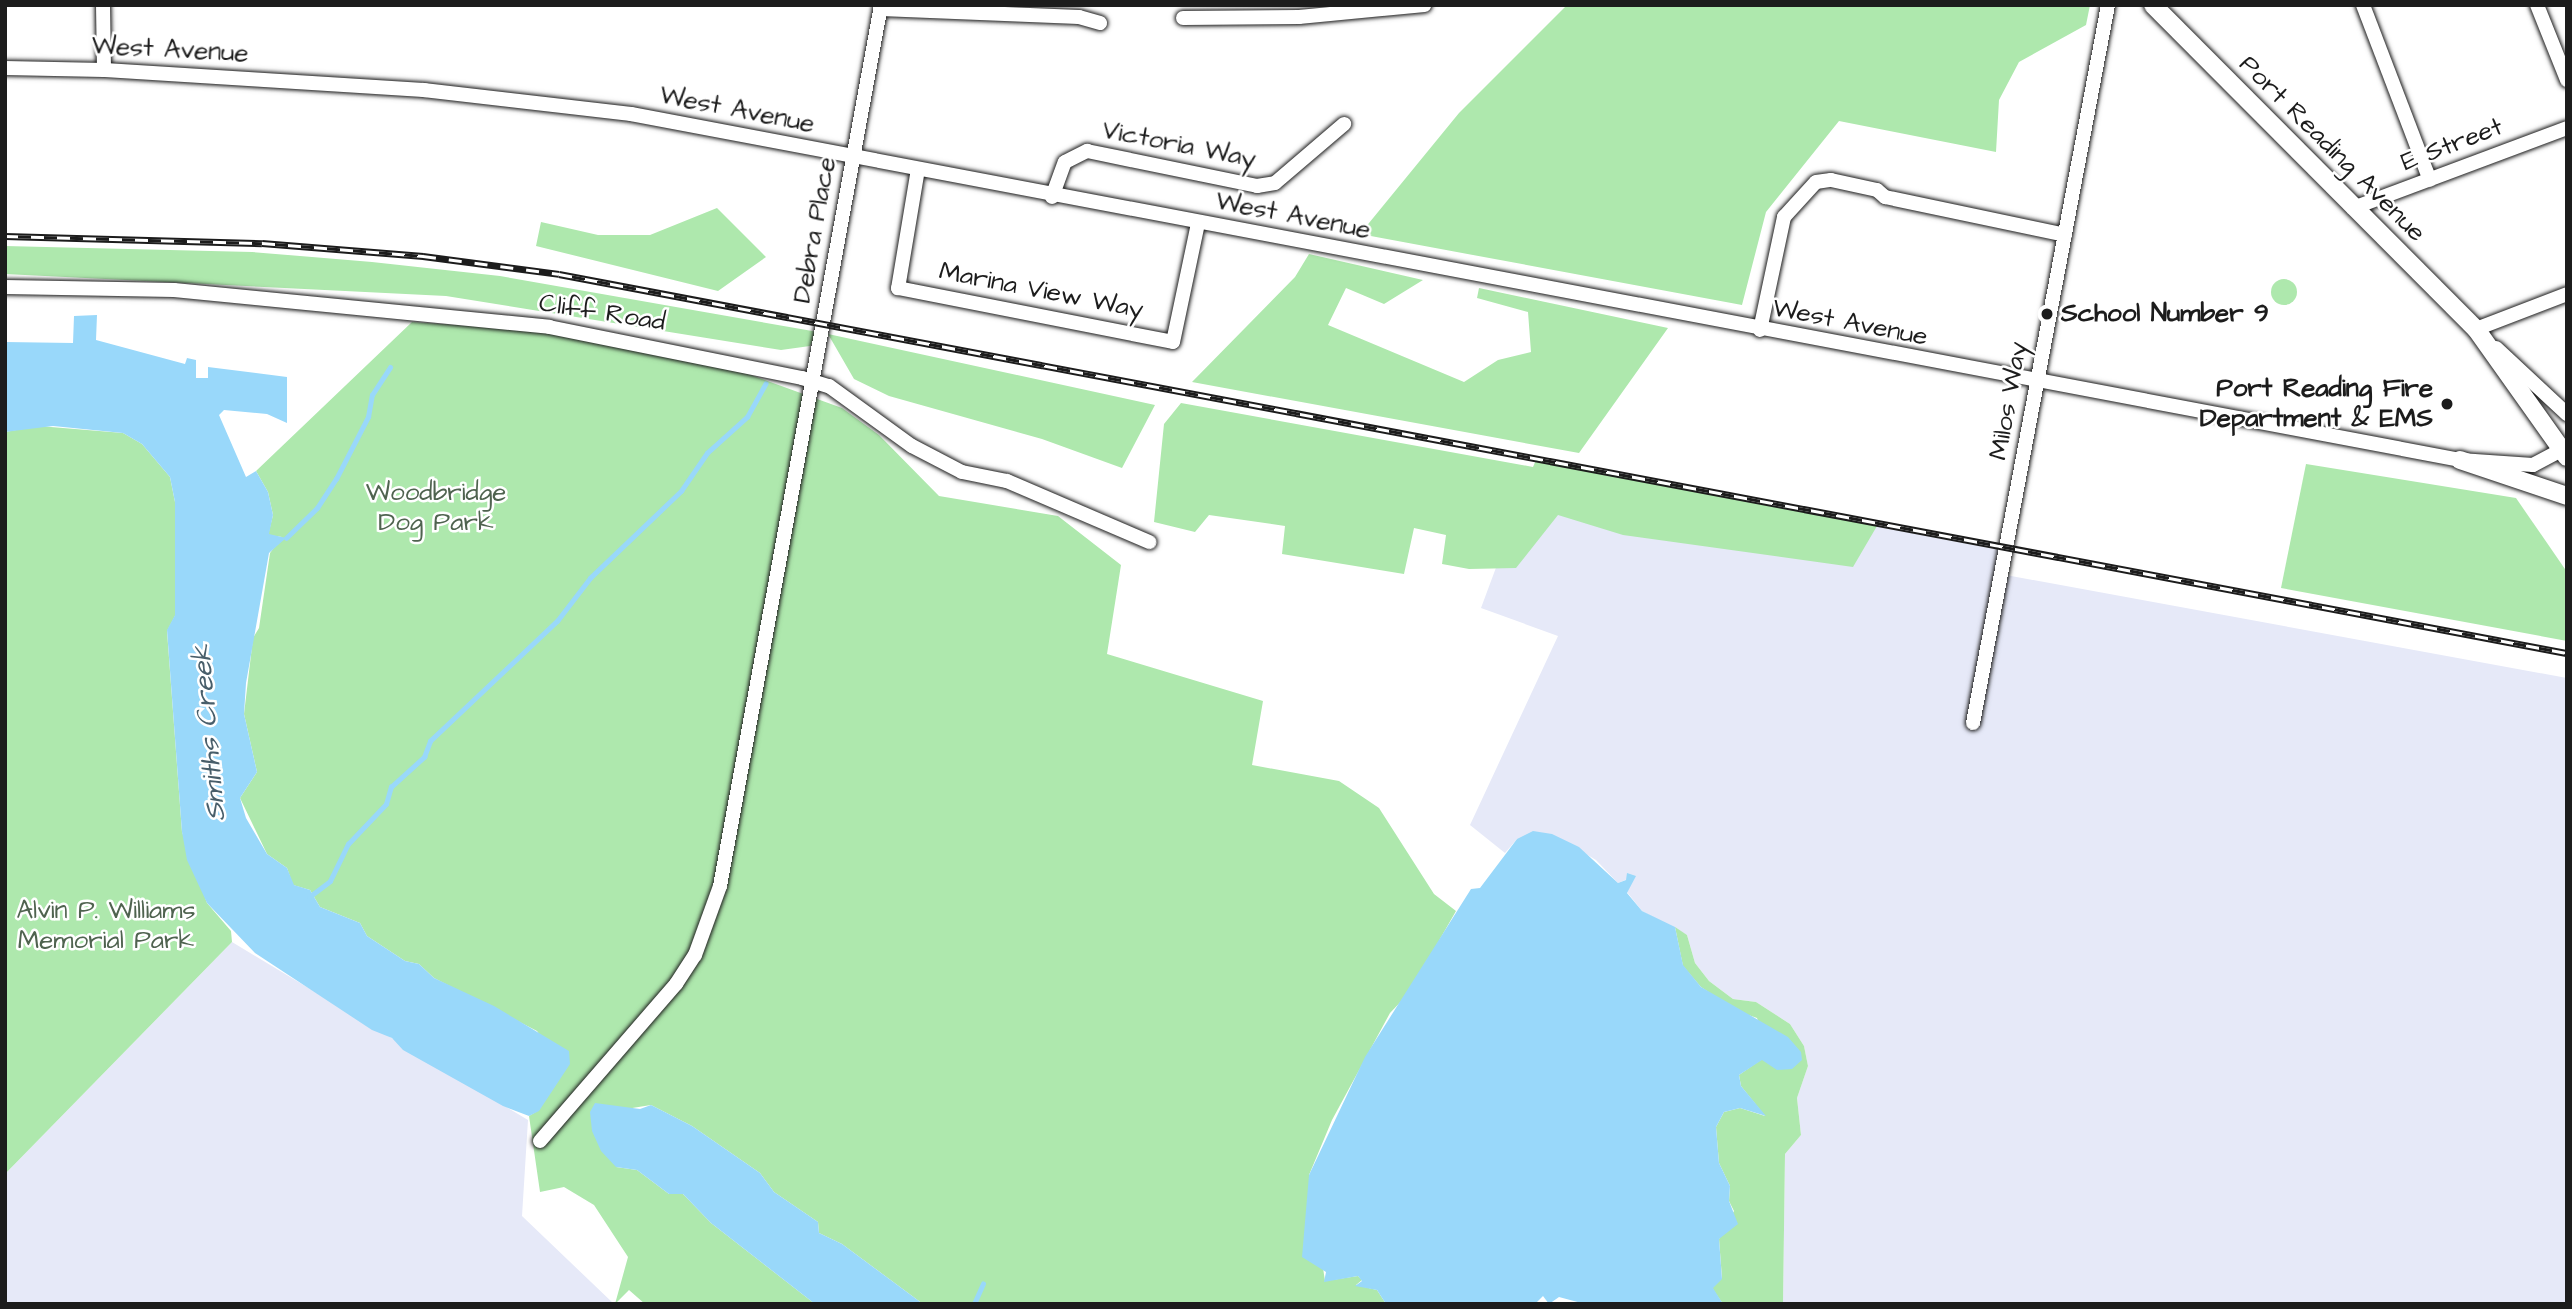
<!DOCTYPE html>
<html>
<head>
<meta charset="utf-8">
<style>
  body { margin:0 }
  #map { position:relative; width:2572px; height:1309px; overflow:hidden; background:#fff; font-family:"Architects Daughter",sans-serif }
  div>[style] { position:absolute }
  .built>* { inset:0; background:#e6e9f8 }
  .green>* { inset:0; background:#aee8ad }
  .round { border-radius:50% }
  .water>* { inset:0; background:#99d8fa }
  .stream>* { height:4.5px; margin:-2.25px; padding:0 2.25px; transform-origin:2.25px; border-radius:2.25px; background:#99d8fa }
  .roads { filter:drop-shadow(0 0 2px #1c1c1c) drop-shadow(0 0 2px #1c1c1c) }
  .minor>* { height:14px; margin:-7px; padding:0 7px; transform-origin:7px; border-radius:7px; background:#fff }
  .major>* { height:18px; margin:-9px; padding:0 9px; transform-origin:9px; border-radius:9px; background:#fff }
  .rail>* { height:7px; margin-top:-3.5px; transform-origin:0; background:repeating-linear-gradient(90deg,#fff 0 13px,#1c1c1c 0 26px); box-sizing:border-box; border-block:2px solid #1c1c1c }
  .dots>* { width:19px; height:19px; translate:-50% -50%; box-sizing:border-box; border:4px solid #fff; border-radius:50% }
  span { translate:-50% -50%; white-space:nowrap; text-align:center; line-height:1.15; -webkit-text-stroke:5px #fff; paint-order:stroke }
  .street-label { font-size:26px; color:#1c1c1c }
  .poi-label { font-size:26px; color:#1c1c1c; font-weight:700 }
  .left { translate:0 -50%; text-align:left }
  .right { translate:-100% -50%; text-align:right }
  .park-label { font-size:26px; color:#4f634f }
  .water-label { font-size:28px; color:#485e6a; font-style:italic }
  .frame { position:absolute; inset:0; border:7px solid #1c1c1c; pointer-events:none }
</style>
</head>
<body>
<div id="map">
  <div class="built">
    <div style="clip-path:polygon(1536px 460px,1999px 550px,1995px 573px,2567px 678px,2567px 1304px,1783px 1304px,1785px 1154px,1801px 1135px,1797px 1098px,1808px 1066px,1804px 1046px,1790px 1024px,1756px 1002px,1733px 999px,1709px 981px,1695px 963px,1687px 935px,1642px 911px,1627px 892px,1635px 876px,1618px 883px,1596px 860px,1566px 842px,1517px 839px,1505px 853px,1470px 825px,1558px 636px,1481px 608px)"></div>
    <div style="clip-path:polygon(232px 942px,528px 1120px,522px 1216px,614px 1304px,5px 1304px,5px 1174px)"></div>
  </div>
  <div class="green">
    <div style="clip-path:polygon(1567px 5px,2090px 5px,2086px 25px,2019px 62px,1999px 100px,1996px 152px,1839px 121px,1766px 212px,1742px 305px,1360px 234px,1459px 113px)"></div>
    <div style="clip-path:polygon(717px 208px,766px 257px,718px 291px,536px 246px,541px 222px,598px 235px,650px 235px)"></div>
    <div style="clip-path:polygon(5px 246px,252px 252px,372px 262px,500px 276px,818px 332px,810px 346px,781px 350px,446px 296px,5px 274px)"></div>
    <div style="clip-path:polygon(1309px 254px,1423px 280px,1384px 304px,1346px 288px,1328px 325px,1464px 382px,1498px 360px,1531px 352px,1528px 312px,1477px 298px,1479px 288px,1668px 328px,1579px 453px,1192px 382px,1295px 277px)"></div>
    <div class="round" style="left:2271px;top:279px;width:26px;height:26px"></div>
    <div style="clip-path:polygon(412px 322px,548px 331px,729px 367px,842px 408px,879px 435px,939px 496px,1058px 516px,1121px 565px,1107px 654px,1263px 701px,1252px 765px,1339px 781px,1379px 808px,1434px 894px,1456px 911px,1409px 993px,1390px 1013px,1332px 1120px,1309px 1175px,1325px 1281px,1358px 1276px,1362px 1280px,1356px 1285px,1377px 1290px,1386px 1304px,923px 1304px,842px 1244px,819px 1233px,818px 1222px,774px 1192px,760px 1173px,692px 1126px,651px 1105px,626px 1109px,616px 1167px,637px 1170px,669px 1194px,683px 1194px,711px 1223px,815px 1304px,645px 1304px,629px 1290px,615px 1304px,628px 1257px,594px 1205px,564px 1187px,540px 1192px,529px 1116px,539px 1110px,563px 1068px,537px 1031px,434px 978px,419px 964px,405px 961px,367px 936px,360px 923px,320px 907px,310px 890px,293px 885px,287px 868px,267px 854px,240px 798px,257px 772px,244px 714px,253px 638px,259px 628px,270px 553px,282px 537px,268px 535px,273px 515px,268px 492px,256px 471px)"></div>
    <div style="clip-path:polygon(828px 334px,1155px 405px,1122px 468px,1042px 439px,889px 396px,854px 379px)"></div>
    <div style="clip-path:polygon(1181px 403px,1533px 467px,1536px 460px,1877px 526px,1853px 567px,1623px 535px,1558px 515px,1516px 568px,1469px 569px,1442px 564px,1446px 535px,1414px 528px,1404px 574px,1282px 554px,1285px 526px,1209px 515px,1195px 532px,1154px 522px,1164px 424px)"></div>
    <div style="clip-path:polygon(39px 426px,123px 433px,142px 444px,170px 477px,175px 502px,175px 616px,167px 631px,182px 832px,207px 903px,231px 931px,232px 942px,5px 1174px,5px 432px)"></div>
    <div style="clip-path:polygon(2306px 464px,2516px 498px,2567px 572px,2567px 641px,2281px 588px)"></div>
    <div style="clip-path:polygon(1675px 927px,1687px 935px,1695px 963px,1709px 981px,1733px 999px,1756px 1002px,1790px 1024px,1804px 1046px,1808px 1066px,1797px 1098px,1801px 1135px,1785px 1154px,1783px 1304px,1723px 1304px,1712px 1288px,1722px 1278px,1719px 1239px,1734px 1211px,1729px 1201px,1730px 1186px,1719px 1163px,1716px 1127px,1724px 1112px,1740px 1108px,1765px 1116px,1741px 1086px,1739px 1075px,1762px 1059px,1773px 1066px,1757px 1018px,1737px 1011px,1701px 987px,1683px 966px)"></div>
  </div>
  <div class="water">
    <div style="clip-path:polygon(97px 315px,96px 340px,185px 364px,187px 358px,196px 360px,196px 378px,208px 378px,208px 367px,287px 377px,287px 423px,267px 414px,224px 410px,219px 415px,246px 477px,256px 471px,268px 492px,273px 515px,269px 534px,286px 538px,269px 553px,246px 683px,244px 714px,257px 772px,240px 798px,246px 818px,267px 854px,287px 868px,294px 885px,310px 890px,320px 907px,360px 923px,367px 936px,405px 961px,419px 964px,434px 978px,494px 1006px,569px 1051px,570px 1064px,539px 1111px,529px 1116px,503px 1106px,403px 1050px,392px 1038px,372px 1030px,255px 953px,207px 903px,187px 860px,182px 832px,167px 630px,175px 615px,175px 502px,170px 477px,142px 444px,123px 433px,53px 426px,5px 432px,5px 342px,73px 343px,74px 316px)"></div>
    <div style="clip-path:polygon(1533px 831px,1552px 834px,1579px 847px,1618px 883px,1626px 880px,1627px 873px,1636px 876px,1627px 893px,1642px 911px,1675px 927px,1683px 965px,1701px 987px,1788px 1037px,1801px 1052px,1802px 1060px,1792px 1069px,1777px 1070px,1762px 1060px,1739px 1075px,1741px 1086px,1766px 1116px,1740px 1108px,1724px 1112px,1716px 1127px,1719px 1163px,1730px 1186px,1729px 1201px,1738px 1224px,1719px 1239px,1722px 1279px,1713px 1288px,1723px 1304px,1585px 1304px,1559px 1297px,1549px 1304px,1543px 1296px,1535px 1304px,1386px 1304px,1377px 1290px,1355px 1286px,1362px 1281px,1358px 1276px,1324px 1282px,1326px 1272px,1302px 1257px,1309px 1175px,1365px 1057px,1471px 889px,1480px 888px,1517px 839px)"></div>
    <div style="clip-path:polygon(595px 1103px,640px 1109px,651px 1105px,692px 1126px,760px 1173px,774px 1192px,818px 1222px,819px 1233px,842px 1244px,923px 1304px,815px 1304px,711px 1223px,683px 1194px,669px 1194px,637px 1170px,616px 1167px,601px 1151px,592px 1131px,590px 1112px)"></div>
  </div>
  <div class="stream">
    <div style="left:286px;top:538px;width:43px;rotate:-44.1deg"></div>
    <div style="left:317px;top:508px;width:35px;rotate:-57deg"></div>
    <div style="left:336px;top:479px;width:70px;rotate:-62.7deg"></div>
    <div style="left:368px;top:417px;width:22px;rotate:-80deg"></div>
    <div style="left:372px;top:395px;width:33px;rotate:-57deg"></div>
    <div style="left:309px;top:897px;width:26px;rotate:-37deg"></div>
    <div style="left:330px;top:881px;width:41px;rotate:-64.1deg"></div>
    <div style="left:348px;top:844px;width:55px;rotate:-46.5deg"></div>
    <div style="left:386px;top:804px;width:18px;rotate:-74deg"></div>
    <div style="left:391px;top:787px;width:45px;rotate:-42.3deg"></div>
    <div style="left:424px;top:757px;width:17px;rotate:-69deg"></div>
    <div style="left:430px;top:741px;width:175px;rotate:-43.4deg"></div>
    <div style="left:557px;top:621px;width:54px;rotate:-52.5deg"></div>
    <div style="left:590px;top:578px;width:126px;rotate:-43.7deg"></div>
    <div style="left:681px;top:491px;width:46px;rotate:-55.6deg"></div>
    <div style="left:707px;top:453px;width:54px;rotate:-42deg"></div>
    <div style="left:747px;top:417px;width:38px;rotate:-61deg"></div>
    <div style="left:974px;top:1304px;width:22px;rotate:-66deg"></div>
  </div>
  <div class="roads">
    <div class="minor">
      <div style="left:103px;top:5px;width:65px;rotate:89.1deg"></div>
      <div style="left:2363px;top:5px;width:187px;rotate:69.1deg"></div>
      <div style="left:2537px;top:5px;width:81px;rotate:68.2deg"></div>
      <div style="left:881px;top:9px;width:198px;rotate:2.3deg"></div>
      <div style="left:1079px;top:17px;width:22px;rotate:16deg"></div>
      <div style="left:1183px;top:18px;width:116px;rotate:-0.5deg"></div>
      <div style="left:1299px;top:17px;width:126px;rotate:-5.5deg"></div>
      <div style="left:5px;top:68px;width:99px;rotate:1.2deg"></div>
      <div style="left:104px;top:70px;width:321px;rotate:3.6deg"></div>
      <div style="left:424px;top:90px;width:208px;rotate:6.6deg"></div>
      <div style="left:631px;top:114px;width:1861px;rotate:10.71deg"></div>
      <div style="left:2460px;top:460px;width:73px;rotate:3.9deg"></div>
      <div style="left:2533px;top:465px;width:32px;rotate:-28deg"></div>
      <div style="left:918px;top:169px;width:121px;rotate:99.5deg"></div>
      <div style="left:898px;top:288px;width:280px;rotate:11.1deg"></div>
      <div style="left:1173px;top:342px;width:122px;rotate:-78.1deg"></div>
      <div style="left:1052px;top:197px;width:37px;rotate:-70deg"></div>
      <div style="left:1065px;top:162px;width:25px;rotate:-27deg"></div>
      <div style="left:1087px;top:151px;width:174px;rotate:11.6deg"></div>
      <div style="left:1257px;top:186px;width:18px;rotate:-9deg"></div>
      <div style="left:1275px;top:183px;width:91px;rotate:-40.5deg"></div>
      <div style="left:2353px;top:208px;width:228px;rotate:-20.5deg"></div>
      <div style="left:5px;top:287px;width:169px;rotate:1deg"></div>
      <div style="left:174px;top:290px;width:377px;rotate:5.6deg"></div>
      <div style="left:549px;top:327px;width:258px;rotate:11.4deg"></div>
      <div style="left:802px;top:378px;width:28px;rotate:17deg"></div>
      <div style="left:829px;top:386px;width:102px;rotate:35.9deg"></div>
      <div style="left:912px;top:446px;width:56px;rotate:27.5deg"></div>
      <div style="left:962px;top:472px;width:46px;rotate:11.3deg"></div>
      <div style="left:1007px;top:481px;width:155px;rotate:23.2deg"></div>
      <div style="left:1760px;top:330px;width:116px;rotate:-78deg"></div>
      <div style="left:1784px;top:217px;width:47px;rotate:-47.6deg"></div>
      <div style="left:1816px;top:182px;width:15px;rotate:-8deg"></div>
      <div style="left:1831px;top:180px;width:47px;rotate:12.3deg"></div>
      <div style="left:1877px;top:190px;width:11px;rotate:41deg"></div>
      <div style="left:1885px;top:197px;width:184px;rotate:11.9deg"></div>
      <div style="left:2481px;top:334px;width:7px;rotate:-135deg"></div>
      <div style="left:2476px;top:329px;width:97px;rotate:-21deg"></div>
      <div style="left:2496px;top:348px;width:97px;rotate:42.9deg"></div>
      <div style="left:1973px;top:723px;width:731px;rotate:-79.35deg"></div>
      <div style="left:540px;top:1141px;width:208px;rotate:-49.1deg"></div>
      <div style="left:676px;top:984px;width:35px;rotate:-57deg"></div>
      <div style="left:695px;top:955px;width:73px;rotate:-70.1deg"></div>
      <div style="left:720px;top:886px;width:896px;rotate:-79.64deg"></div>
    </div>
    <div class="major">
      <div style="left:2153px;top:5px;width:457px;rotate:45.1deg"></div>
      <div style="left:2476px;top:329px;width:157px;rotate:54.6deg"></div>
      <div style="left:2460px;top:460px;width:113px;rotate:18.6deg"></div>
    </div>
  </div>
  <div class="rail">
    <div style="left:5px;top:236px;width:257px;rotate:1.6deg"></div>
    <div style="left:262px;top:243px;width:162px;rotate:4.6deg"></div>
    <div style="left:423px;top:256px;width:137px;rotate:7.5deg"></div>
    <div style="left:559px;top:274px;width:2043px;rotate:10.69deg"></div>
  </div>
  <div class="dots">
    <div style="left:2047px;top:314px;background:#1c1c1c"></div>
    <div style="left:2447px;top:404px;background:#1c1c1c"></div>
  </div>
  <div class="street-label">
    <span style="left:170px;top:50px;rotate:3deg">West Avenue</span>
    <span style="left:737px;top:110px;rotate:11deg">West Avenue</span>
    <span style="left:1179px;top:145px;rotate:11deg">Victoria Way</span>
    <span style="left:2452px;top:145px;rotate:-21deg">E Street</span>
    <span style="left:2332px;top:149px;rotate:45deg">Port Reading Avenue</span>
    <span style="left:1293px;top:216px;rotate:11deg">West Avenue</span>
    <span style="left:815px;top:230px;rotate:-80deg">Debra Place</span>
    <span style="left:1041px;top:291px;rotate:11deg">Marina View Way</span>
    <span style="left:602px;top:313px;rotate:9deg">Cliff Road</span>
    <span style="left:1850px;top:323px;rotate:11deg">West Avenue</span>
    <span style="left:2009px;top:401px;rotate:-80deg">Milos Way</span>
  </div>
  <div class="poi-label">
    <span class="left" style="left:2061px;top:314px">School Number 9</span>
    <span class="right" style="left:2433px;top:404px">Port Reading Fire<br>Department &amp; EMS</span>
  </div>
  <div class="park-label">
    <span style="left:436px;top:508px">Woodbridge<br>Dog Park</span>
    <span style="left:106px;top:926px">Alvin P. Williams<br>Memorial Park</span>
  </div>
  <div class="water-label">
    <span style="left:209px;top:733px;rotate:-95deg">Smiths Creek</span>
  </div>
  <div class="frame"></div>
</div>
</body>
</html>
